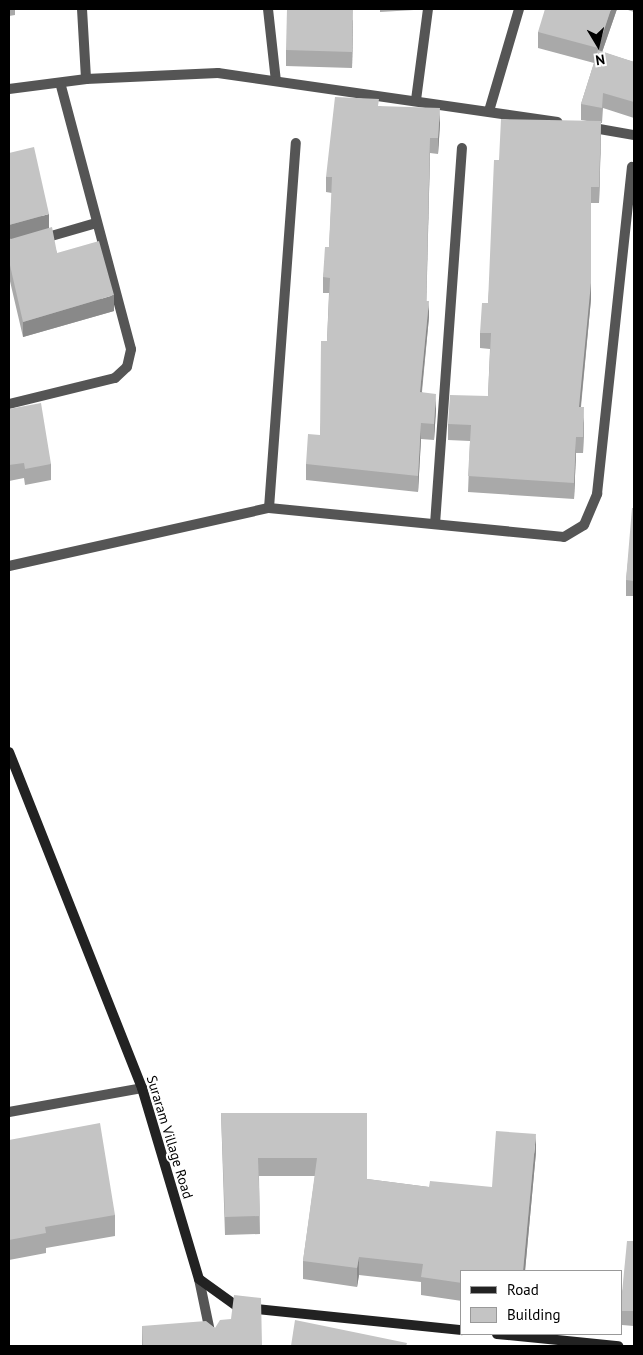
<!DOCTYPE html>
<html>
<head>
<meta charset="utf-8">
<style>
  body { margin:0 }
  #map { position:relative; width:643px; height:1355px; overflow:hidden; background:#fff; font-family:"PT Sans",sans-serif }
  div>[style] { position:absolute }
  .minor>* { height:10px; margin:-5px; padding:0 5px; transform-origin:5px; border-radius:5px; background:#555 }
  .secondary>* { height:10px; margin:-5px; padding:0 5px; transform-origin:5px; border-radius:5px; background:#222 }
  .wall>* { inset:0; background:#a9a9a9 }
  .shaded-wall>* { inset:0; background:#898989 }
  .building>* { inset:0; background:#c4c4c4 }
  span { translate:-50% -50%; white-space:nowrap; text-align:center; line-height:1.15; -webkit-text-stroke:4px #fff; paint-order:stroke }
  .street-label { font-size:14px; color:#000 }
  .frame { position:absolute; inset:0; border:10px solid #000; pointer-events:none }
  .legend { position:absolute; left:460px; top:1270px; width:162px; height:65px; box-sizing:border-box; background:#fff; border:1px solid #999; margin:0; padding:6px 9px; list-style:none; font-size:15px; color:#000 }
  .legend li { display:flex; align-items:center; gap:10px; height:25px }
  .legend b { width:25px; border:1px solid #999 }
  .north { position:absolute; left:573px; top:20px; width:50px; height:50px; -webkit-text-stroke:4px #fff; paint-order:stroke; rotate:171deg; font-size:14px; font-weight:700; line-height:20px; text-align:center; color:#000 }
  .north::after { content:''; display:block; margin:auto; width:18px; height:22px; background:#000; clip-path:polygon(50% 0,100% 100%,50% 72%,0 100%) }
</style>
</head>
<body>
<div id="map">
  <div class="minor">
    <div style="left:82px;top:9px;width:70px;rotate:86.7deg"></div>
    <div style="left:268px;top:9px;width:72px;rotate:83.7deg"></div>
    <div style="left:9px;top:89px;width:78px;rotate:-7.4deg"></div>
    <div style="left:86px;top:79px;width:132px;rotate:-2.6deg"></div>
    <div style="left:218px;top:73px;width:343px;rotate:8.2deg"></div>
    <div style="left:416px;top:100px;width:92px;rotate:-82.5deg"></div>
    <div style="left:489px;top:111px;width:106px;rotate:-73.6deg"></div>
    <div style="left:588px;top:127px;width:47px;rotate:9.9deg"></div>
    <div style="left:41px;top:239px;width:57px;rotate:-16.2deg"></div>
    <div style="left:9px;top:404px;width:109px;rotate:-13.8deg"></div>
    <div style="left:115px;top:378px;width:16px;rotate:-43deg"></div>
    <div style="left:127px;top:367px;width:18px;rotate:-77deg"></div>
    <div style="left:131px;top:349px;width:273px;rotate:-104.9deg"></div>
    <div style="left:269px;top:508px;width:366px;rotate:-85.8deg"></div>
    <div style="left:435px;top:524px;width:377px;rotate:-85.9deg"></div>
    <div style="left:9px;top:566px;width:266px;rotate:-12.6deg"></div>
    <div style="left:269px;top:508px;width:296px;rotate:5.6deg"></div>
    <div style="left:564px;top:537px;width:23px;rotate:-31deg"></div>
    <div style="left:584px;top:525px;width:34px;rotate:-67deg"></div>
    <div style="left:597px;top:494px;width:329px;rotate:-83.9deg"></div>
    <div style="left:9px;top:1112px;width:135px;rotate:-10.2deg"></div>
    <div style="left:199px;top:1279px;width:68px;rotate:78.2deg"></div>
  </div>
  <div class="secondary">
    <div style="left:9px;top:752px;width:361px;rotate:68.4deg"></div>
    <div style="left:142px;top:1088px;width:199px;rotate:73.4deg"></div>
    <div style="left:199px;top:1279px;width:48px;rotate:35.7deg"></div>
    <div style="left:238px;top:1307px;width:225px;rotate:5.9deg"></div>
    <div style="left:497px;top:1334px;width:122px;rotate:5.7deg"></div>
  </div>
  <div class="wall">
    <div style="clip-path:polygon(9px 9px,15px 9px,15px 15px,9px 16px)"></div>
    <div style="clip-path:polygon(112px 9px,133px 9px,112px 10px)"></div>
    <div style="clip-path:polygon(380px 9px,414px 9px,414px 10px,380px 12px)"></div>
    <div style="clip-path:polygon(617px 9px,602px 52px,634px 62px,634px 118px,603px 108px,602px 123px,601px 123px,599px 203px,591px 203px,591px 299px,581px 407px,584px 423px,583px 453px,576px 453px,574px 499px,468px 492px,470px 441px,448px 440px,448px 424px,488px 396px,490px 349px,480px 348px,480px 333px,488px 303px,499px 160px,587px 121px,581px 120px,581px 104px,594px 63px,538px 48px,538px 32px)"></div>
    <div style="clip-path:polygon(625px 9px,634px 9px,634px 12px)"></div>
    <div style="clip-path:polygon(353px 20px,352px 68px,286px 66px,286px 50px)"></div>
    <div style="clip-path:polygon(379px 106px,440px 124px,438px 154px,430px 153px,426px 301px,429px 317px,422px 392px,436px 410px,434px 440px,421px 439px,418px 492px,306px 480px,306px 464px,320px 435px,327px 341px,329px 293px,323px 293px,323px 277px,329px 247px,332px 193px,326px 192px,326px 177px)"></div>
    <div style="clip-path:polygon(9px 153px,49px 228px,57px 253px,114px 311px,23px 337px,9px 277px)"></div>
    <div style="clip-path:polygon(9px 404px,9px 409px,51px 464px,51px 480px,25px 485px,24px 478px,9px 481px)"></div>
    <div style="clip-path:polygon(634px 508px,634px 596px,626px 596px,626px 580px)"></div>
    <div style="clip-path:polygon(221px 1113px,367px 1179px,429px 1187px,492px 1187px,536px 1152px,525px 1271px,462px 1271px,462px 1301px,421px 1295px,421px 1282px,359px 1275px,357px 1287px,303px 1279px,303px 1261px,315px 1176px,259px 1176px,260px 1234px,225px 1235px)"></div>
    <div style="clip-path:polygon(9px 1140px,115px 1215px,115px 1236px,46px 1248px,46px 1253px,9px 1260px)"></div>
    <div style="clip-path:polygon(634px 1241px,634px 1326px,622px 1325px,622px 1293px)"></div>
    <div style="clip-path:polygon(142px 1326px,215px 1328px,262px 1346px,142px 1346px)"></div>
  </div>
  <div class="shaded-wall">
    <div style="clip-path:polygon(353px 9px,353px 20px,352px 68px,352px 52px)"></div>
    <div style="clip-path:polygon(611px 9px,617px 9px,598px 64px,598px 48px)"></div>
    <div style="clip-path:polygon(440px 108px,440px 124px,438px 154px,438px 138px)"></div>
    <div style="clip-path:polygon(601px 121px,601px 137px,599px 203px,599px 187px)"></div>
    <div style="clip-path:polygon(430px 138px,430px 153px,426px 317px,426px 301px)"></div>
    <div style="clip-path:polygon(591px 187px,591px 299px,579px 423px,579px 407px)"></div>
    <div style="clip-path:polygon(49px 214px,49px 229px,9px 241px,9px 225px)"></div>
    <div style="clip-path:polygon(114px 295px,114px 311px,23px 337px,23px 322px)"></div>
    <div style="clip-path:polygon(429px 301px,429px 317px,420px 407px,420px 392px)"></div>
    <div style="clip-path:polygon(436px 394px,436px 410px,434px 440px,434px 424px)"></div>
    <div style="clip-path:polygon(584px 407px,584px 423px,583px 453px,583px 437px)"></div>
    <div style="clip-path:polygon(421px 423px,421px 439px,418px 492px,418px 476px)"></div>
    <div style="clip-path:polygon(576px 437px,576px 453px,574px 499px,574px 483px)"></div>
    <div style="clip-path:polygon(536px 1134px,536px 1152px,525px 1271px,523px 1271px)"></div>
    <div style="clip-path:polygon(359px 1257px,359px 1275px,357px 1287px,357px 1268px)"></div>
  </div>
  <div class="building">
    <div style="clip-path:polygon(287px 9px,353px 9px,352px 52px,286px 50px)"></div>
    <div style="clip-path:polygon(545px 9px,611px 9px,598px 48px,538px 32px)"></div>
    <div style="clip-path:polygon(598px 50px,634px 62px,634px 102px,603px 93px,602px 108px,581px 104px)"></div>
    <div style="clip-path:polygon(335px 97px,379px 99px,378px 106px,440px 108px,438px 138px,430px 138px,426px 301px,429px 301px,420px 392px,436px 394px,434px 424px,421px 423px,418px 476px,306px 464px,308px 434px,320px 435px,321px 341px,327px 341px,330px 278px,323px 277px,325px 247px,329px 247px,332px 177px,326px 177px)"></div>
    <div style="clip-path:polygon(501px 119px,601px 121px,599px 187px,591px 187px,591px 283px,579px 407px,584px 407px,583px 437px,576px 437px,574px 483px,468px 476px,471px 425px,448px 424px,450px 395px,488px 396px,491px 333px,480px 333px,482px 303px,488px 303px,494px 160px,499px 160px)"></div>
    <div style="clip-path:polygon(34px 147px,49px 214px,9px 225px,9px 153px)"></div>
    <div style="clip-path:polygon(52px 227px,57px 253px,99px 241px,114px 295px,23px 322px,9px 261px,9px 238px,11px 239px)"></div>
    <div style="clip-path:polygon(41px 403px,51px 464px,25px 469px,24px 463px,9px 465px,9px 404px,9px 409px)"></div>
    <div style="clip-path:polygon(632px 508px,634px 508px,634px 581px,626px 580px)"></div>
    <div style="clip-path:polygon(221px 1113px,367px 1113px,367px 1179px,429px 1187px,430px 1181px,492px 1187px,496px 1131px,536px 1134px,523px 1271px,462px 1271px,462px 1283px,421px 1277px,423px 1264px,359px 1257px,357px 1268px,303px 1261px,317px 1158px,258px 1158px,260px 1216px,225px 1217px)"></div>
    <div style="clip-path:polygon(100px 1123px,115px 1215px,45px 1227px,46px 1233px,9px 1240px,9px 1140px)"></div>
    <div style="clip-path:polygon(627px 1241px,634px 1241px,634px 1311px,622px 1311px,622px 1293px)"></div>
    <div style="clip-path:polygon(234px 1295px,261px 1298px,262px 1346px,143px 1346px,142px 1326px,206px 1321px,215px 1328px,220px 1320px,231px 1319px)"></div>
    <div style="clip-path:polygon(295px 1320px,407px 1343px,406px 1346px,291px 1346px)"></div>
    <div style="clip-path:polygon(504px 1345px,519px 1346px,504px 1346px)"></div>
  </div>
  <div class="street-label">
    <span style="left:170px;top:1137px;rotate:73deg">Suraram Village Road</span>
  </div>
  <div class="frame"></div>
  <ul class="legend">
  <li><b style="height:6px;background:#222"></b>Road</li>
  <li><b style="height:14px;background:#c4c4c4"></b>Building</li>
  </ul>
  <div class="north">N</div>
</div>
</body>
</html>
